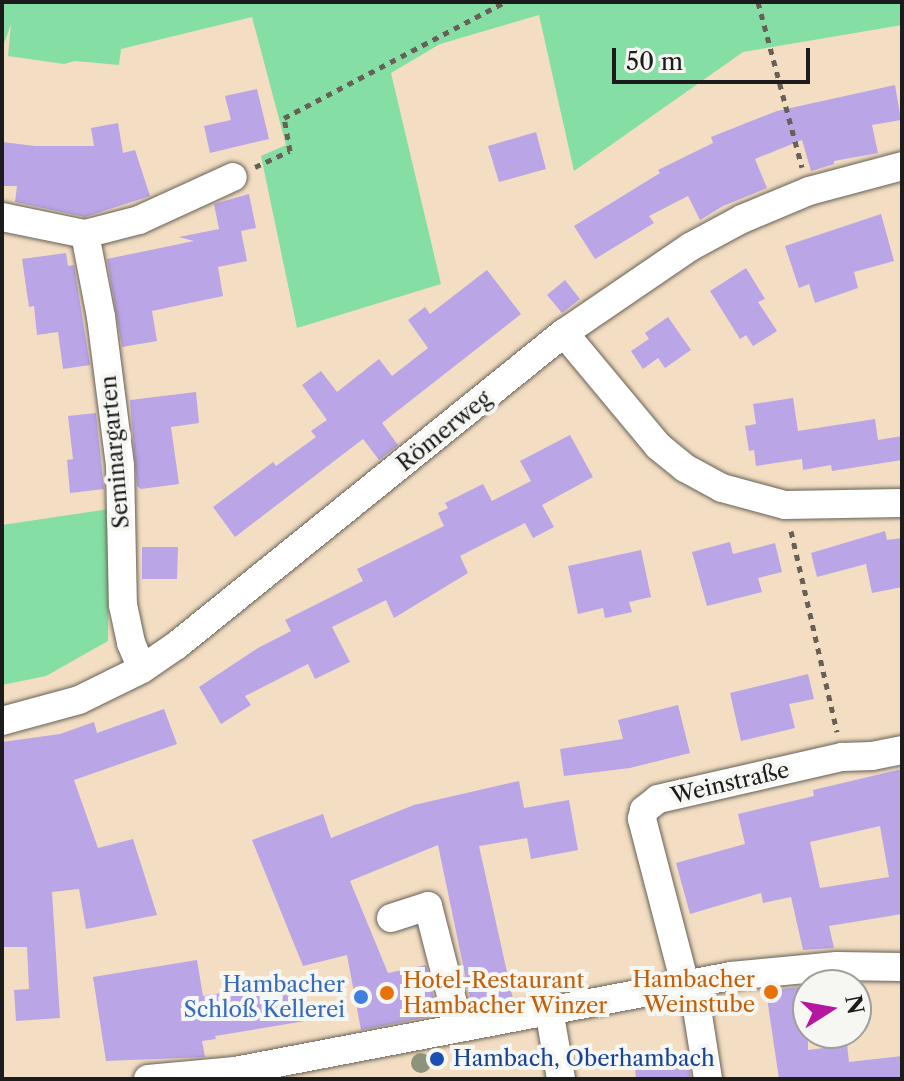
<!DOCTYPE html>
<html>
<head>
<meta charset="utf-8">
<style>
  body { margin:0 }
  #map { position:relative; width:904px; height:1081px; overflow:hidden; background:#f3dec3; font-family:"Libre Caslon Text",serif }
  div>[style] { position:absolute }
  .green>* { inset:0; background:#85dea3 }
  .building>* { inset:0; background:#baa5e6 }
  .path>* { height:5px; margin-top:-2.5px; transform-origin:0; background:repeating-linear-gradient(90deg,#676056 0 6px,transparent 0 12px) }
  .roads { filter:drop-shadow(0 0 2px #676056) drop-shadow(0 0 2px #676056) }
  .minor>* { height:28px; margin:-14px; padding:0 14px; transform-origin:14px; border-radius:14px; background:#fff }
  .trees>* { width:20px; height:20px; margin:-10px; border-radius:50%; background:#8e937d }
  .dots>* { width:22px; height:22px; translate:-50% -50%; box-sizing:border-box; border:4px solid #f6f6f2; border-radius:50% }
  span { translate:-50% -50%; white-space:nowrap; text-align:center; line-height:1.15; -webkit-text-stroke:8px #f6f6f2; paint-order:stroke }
  .street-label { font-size:22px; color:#1c1c1c }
  .food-label { font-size:22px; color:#c56008 }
  .right { translate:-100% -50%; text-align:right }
  .left { translate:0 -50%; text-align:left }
  .shop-label { font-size:22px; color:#366cbe }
  .transit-label { font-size:22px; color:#164399 }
  .frame { position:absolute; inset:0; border:4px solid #1c1c1c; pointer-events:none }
  .north { position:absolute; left:792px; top:969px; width:80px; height:80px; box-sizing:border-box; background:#f6f6f2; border:2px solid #9f9f9c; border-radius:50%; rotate:79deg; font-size:22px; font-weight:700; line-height:32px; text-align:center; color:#1c1c1c }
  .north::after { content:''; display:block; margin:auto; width:28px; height:36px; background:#b5179e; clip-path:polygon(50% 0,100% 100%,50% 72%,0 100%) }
  .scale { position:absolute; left:612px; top:48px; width:198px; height:36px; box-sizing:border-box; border:4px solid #1c1c1c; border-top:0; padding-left:10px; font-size:24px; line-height:28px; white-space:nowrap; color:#1c1c1c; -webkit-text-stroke:6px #f6f6f2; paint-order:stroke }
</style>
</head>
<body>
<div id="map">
  <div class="green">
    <div style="clip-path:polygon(2px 2px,902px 2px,902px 25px,743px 52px,574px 171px,539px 15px,440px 44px,391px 73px,441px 284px,297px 328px,261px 156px,286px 145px,252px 17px,121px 49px,119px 65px,75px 61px,64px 64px,8px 56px,11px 24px,2px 49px)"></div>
    <div style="clip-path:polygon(109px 509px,108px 641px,46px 676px,2px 685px,2px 525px)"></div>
  </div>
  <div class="building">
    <div style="clip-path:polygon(895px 85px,901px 120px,872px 125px,878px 153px,834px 161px,834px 164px,811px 171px,802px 140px,755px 159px,767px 188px,723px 206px,700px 220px,688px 196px,649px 216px,654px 223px,595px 259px,574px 226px,660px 173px,658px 170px,713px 143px,711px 137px,777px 111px)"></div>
    <div style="clip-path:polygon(257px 89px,269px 139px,210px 153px,204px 126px,231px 120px,225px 96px)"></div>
    <div style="clip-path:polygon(118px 123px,123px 153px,135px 150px,150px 196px,85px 217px,15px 202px,17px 186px,2px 186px,2px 142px,35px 146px,94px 146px,91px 128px)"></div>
    <div style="clip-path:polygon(536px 132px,546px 169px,499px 182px,488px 146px)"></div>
    <div style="clip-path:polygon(249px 194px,256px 228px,241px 231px,247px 261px,218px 267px,223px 296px,152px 311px,157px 341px,122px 347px,107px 259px,194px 241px,179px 237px,219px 229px,214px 204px)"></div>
    <div style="clip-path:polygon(881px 214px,894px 261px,854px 272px,858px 288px,815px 303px,809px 284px,799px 288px,785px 246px)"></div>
    <div style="clip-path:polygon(66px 253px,68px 266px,74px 265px,90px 365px,63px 369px,58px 332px,37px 335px,34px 306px,29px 307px,22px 259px)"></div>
    <div style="clip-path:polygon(746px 268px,765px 299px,758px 302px,777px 331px,753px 346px,746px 335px,740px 339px,710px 291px)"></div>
    <div style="clip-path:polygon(487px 270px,521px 314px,382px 423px,398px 445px,379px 460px,363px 439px,235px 537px,213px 507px,273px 462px,276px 466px,316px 437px,311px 431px,327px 420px,302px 385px,321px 371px,337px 392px,379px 359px,392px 376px,428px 348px,408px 320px,425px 307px,430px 314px)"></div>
    <div style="clip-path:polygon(565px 280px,580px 299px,562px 313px,547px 295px)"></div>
    <div style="clip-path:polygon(668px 317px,691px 350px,665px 368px,658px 358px,643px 369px,631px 351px,649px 339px,645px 333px)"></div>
    <div style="clip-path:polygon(196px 392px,199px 423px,171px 427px,179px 484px,141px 489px,137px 486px,130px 400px)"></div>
    <div style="clip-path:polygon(793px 398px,798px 431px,875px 419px,878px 440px,902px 436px,902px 460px,832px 471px,831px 465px,803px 470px,802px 459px,756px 466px,754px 450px,749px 451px,745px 426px,756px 424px,753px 404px)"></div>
    <div style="clip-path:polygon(96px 413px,104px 489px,70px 493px,67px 460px,73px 459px,68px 416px)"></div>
    <div style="clip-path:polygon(570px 435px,593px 477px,542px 505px,554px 527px,533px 538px,525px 523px,460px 556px,468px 573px,394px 618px,386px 600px,332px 627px,350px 662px,315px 679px,308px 664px,245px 696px,251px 705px,221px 724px,199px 687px,258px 648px,291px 631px,285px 620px,363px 581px,357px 569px,444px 526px,438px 513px,448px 508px,445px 503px,483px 484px,492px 501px,531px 481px,520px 461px)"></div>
    <div style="clip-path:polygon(885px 531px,887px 540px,902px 538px,902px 587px,872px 593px,866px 564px,817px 577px,811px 553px)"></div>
    <div style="clip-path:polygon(730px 542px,733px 554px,775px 543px,782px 572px,758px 578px,762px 592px,707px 606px,692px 552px)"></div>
    <div style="clip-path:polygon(142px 547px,178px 547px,177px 579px,142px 579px)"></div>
    <div style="clip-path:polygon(641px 550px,651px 597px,629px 602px,632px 612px,605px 618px,603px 608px,578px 614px,568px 566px)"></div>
    <div style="clip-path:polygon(808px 674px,814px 699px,789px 704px,795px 728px,741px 741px,730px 693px)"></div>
    <div style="clip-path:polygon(678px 705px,690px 753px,630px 768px,564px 776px,560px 749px,623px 739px,618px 720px)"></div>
    <div style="clip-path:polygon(164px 709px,177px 744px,74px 780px,98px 848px,133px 839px,157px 915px,86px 929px,79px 889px,52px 892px,60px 1018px,16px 1021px,14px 990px,29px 989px,27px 947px,2px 947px,2px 742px,60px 734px,94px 722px,97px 733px)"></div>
    <div style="clip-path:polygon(evenodd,902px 769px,902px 914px,829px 926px,834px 948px,803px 950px,791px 897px,763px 903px,761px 893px,690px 914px,676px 863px,745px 844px,738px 814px,814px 796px,813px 790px,902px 769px,880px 826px,889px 877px,820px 888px,810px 842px,880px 826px)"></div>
    <div style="clip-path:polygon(519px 781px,524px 808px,569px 800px,578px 850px,531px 859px,527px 838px,479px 846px,513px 999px,472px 1008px,438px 845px,350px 881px,388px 973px,426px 965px,438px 1015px,361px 1030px,347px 955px,303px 966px,252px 840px,323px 814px,331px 838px,414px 805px)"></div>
    <div style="clip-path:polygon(197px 960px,203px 996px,298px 980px,305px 1021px,215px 1036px,216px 1039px,202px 1041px,205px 1057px,106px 1061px,93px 977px)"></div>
    <div style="clip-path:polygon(808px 986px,808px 1050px,847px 1045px,849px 1062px,902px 1056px,902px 1079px,779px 1079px,766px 991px)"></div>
    <div style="clip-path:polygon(688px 1059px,691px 1079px,636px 1079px,635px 1068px)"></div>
  </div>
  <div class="path">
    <div style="left:758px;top:2px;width:171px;rotate:75.1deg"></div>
    <div style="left:255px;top:167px;width:38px;rotate:-25deg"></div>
    <div style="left:290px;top:151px;width:34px;rotate:-100deg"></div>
    <div style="left:284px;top:118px;width:250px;rotate:-27.7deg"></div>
    <div style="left:791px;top:531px;width:206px;rotate:77.1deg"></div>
  </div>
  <div class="roads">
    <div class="minor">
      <div style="left:2px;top:217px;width:85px;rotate:11.6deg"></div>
      <div style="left:85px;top:234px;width:56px;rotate:-14.5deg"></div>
      <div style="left:139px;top:220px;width:103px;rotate:-24.6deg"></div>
      <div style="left:85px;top:234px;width:85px;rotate:79.1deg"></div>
      <div style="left:101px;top:317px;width:150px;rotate:82.7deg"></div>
      <div style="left:120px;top:466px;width:139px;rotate:88.8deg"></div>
      <div style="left:123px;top:605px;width:39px;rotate:78deg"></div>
      <div style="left:131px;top:643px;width:28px;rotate:67deg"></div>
      <div style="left:564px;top:333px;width:147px;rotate:50.2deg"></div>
      <div style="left:658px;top:446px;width:35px;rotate:39deg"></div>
      <div style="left:685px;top:468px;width:42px;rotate:28.4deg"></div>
      <div style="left:722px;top:488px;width:65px;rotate:15.1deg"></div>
      <div style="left:785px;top:505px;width:117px;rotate:-1deg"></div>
      <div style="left:2px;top:721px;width:80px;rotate:-15.3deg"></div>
      <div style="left:79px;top:700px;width:70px;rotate:-26.2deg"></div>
      <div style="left:142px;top:669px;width:42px;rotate:-34.4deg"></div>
      <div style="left:177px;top:645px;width:497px;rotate:-38.9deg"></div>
      <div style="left:564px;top:333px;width:153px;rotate:-34.3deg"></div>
      <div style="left:690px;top:247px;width:59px;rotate:-28.3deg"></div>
      <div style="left:742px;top:219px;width:73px;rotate:-22.7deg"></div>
      <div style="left:809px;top:191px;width:96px;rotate:-15deg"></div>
      <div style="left:391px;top:918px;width:39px;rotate:-18deg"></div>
      <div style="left:428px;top:906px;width:125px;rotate:75.6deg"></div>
      <div style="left:693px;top:983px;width:97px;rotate:81.1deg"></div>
      <div style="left:685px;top:984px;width:171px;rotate:-104.6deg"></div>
      <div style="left:642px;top:819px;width:9px;rotate:-77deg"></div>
      <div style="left:644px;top:810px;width:18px;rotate:-38deg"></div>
      <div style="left:658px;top:799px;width:189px;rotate:-12.9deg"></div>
      <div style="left:842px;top:757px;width:30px;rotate:-2deg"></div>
      <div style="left:872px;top:756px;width:31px;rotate:-11deg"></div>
      <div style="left:549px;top:1010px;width:70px;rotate:80.1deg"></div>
      <div style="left:148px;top:1079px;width:87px;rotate:-5.3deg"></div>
      <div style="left:235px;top:1071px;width:505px;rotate:-10.84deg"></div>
      <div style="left:731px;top:976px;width:106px;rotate:-5.4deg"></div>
      <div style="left:837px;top:966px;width:65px;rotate:0.9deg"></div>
    </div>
  </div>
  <div class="trees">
    <div style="left:421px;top:1063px"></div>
  </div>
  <div class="dots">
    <div style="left:771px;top:992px;background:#e8710a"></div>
    <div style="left:387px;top:993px;background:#e8710a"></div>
    <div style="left:361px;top:997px;background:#3f7fe0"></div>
    <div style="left:437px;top:1059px;background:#1a4fb4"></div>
  </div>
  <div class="street-label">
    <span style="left:444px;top:431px;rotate:-39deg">Römerweg</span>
    <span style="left:115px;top:452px;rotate:-95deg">Seminargarten</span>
    <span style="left:730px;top:783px;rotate:-13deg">Weinstraße</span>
  </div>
  <div class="food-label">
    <span class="right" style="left:755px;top:992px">Hambacher<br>Weinstube</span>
    <span class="left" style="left:403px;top:993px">Hotel-Restaurant<br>Hambacher Winzer</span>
  </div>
  <div class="shop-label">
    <span class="right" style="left:345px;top:997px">Hambacher<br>Schloß Kellerei</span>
  </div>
  <div class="transit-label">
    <span class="left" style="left:453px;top:1059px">Hambach, Oberhambach</span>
  </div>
  <div class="frame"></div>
  <div class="north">N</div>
  <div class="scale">50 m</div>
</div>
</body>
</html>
